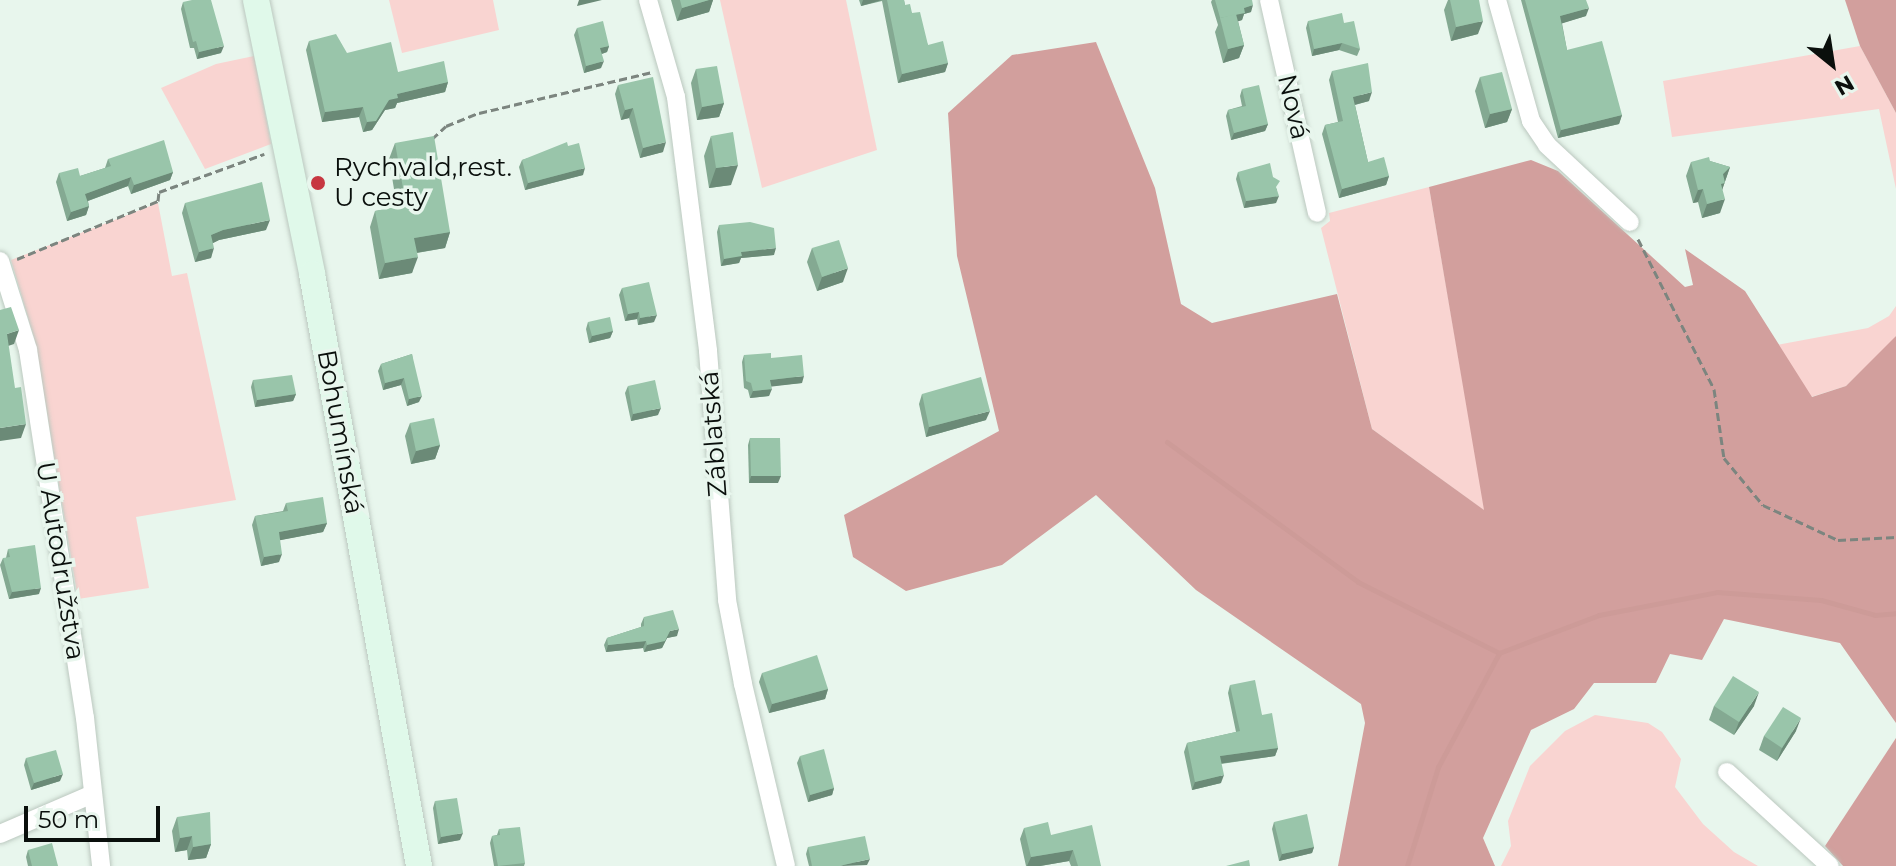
<!DOCTYPE html>
<html>
<head>
<meta charset="utf-8">
<style>
  body { margin:0 }
  #map { position:relative; width:1896px; height:866px; overflow:hidden; background:#e8f6ed; font-family:Montserrat,sans-serif }
  div>[style] { position:absolute }
  .green>* { inset:0; background:#f9d4d1 }
  .forest>* { inset:0; background:#d29f9d }
  .stream>* { height:5px; margin:-2.5px; padding:0 2.5px; transform-origin:2.5px; border-radius:2.5px; background:#cd9b98 }
  .path>* { height:3px; margin-top:-1.5px; transform-origin:0; background:repeating-linear-gradient(90deg,#7c857f 0 8px,transparent 0 12px) }
  .roads { filter:drop-shadow(0 0 2px #bbc8bf) drop-shadow(0 0 2px #bbc8bf) }
  .minor>* { height:18px; margin:-9px; padding:0 9px; transform-origin:9px; border-radius:9px; background:#fff }
  .secondary>* { height:26px; margin:-13px; padding:0 13px; transform-origin:13px; border-radius:13px; background:#e0f9ea }
  .wall>* { inset:0; background:#84a992 }
  .shaded-wall>* { inset:0; background:#6b8a77 }
  .building>* { inset:0; background:#99c5aa }
  .dots>* { width:22px; height:22px; translate:-50% -50%; box-sizing:border-box; border:4px solid #e8f6ed; border-radius:50% }
  span { translate:-50% -50%; white-space:nowrap; text-align:center; line-height:1.15; -webkit-text-stroke:7px #e8f6ed; paint-order:stroke }
  .street-label { font-size:26px; color:#0a0f0c }
  .poi-label { font-size:26px; color:#0a0f0c }
  .left { translate:0 -50%; text-align:left }
  .north { position:absolute; left:1792px; top:24px; width:80px; height:80px; -webkit-text-stroke:6px #e8f6ed; paint-order:stroke; rotate:150deg; font-size:22px; font-weight:700; line-height:32px; text-align:center; color:#0a0f0c }
  .north::after { content:''; display:block; margin:auto; width:28px; height:36px; background:#0a0f0c; clip-path:polygon(50% 0,100% 100%,50% 72%,0 100%) }
  .scale { position:absolute; left:24px; top:806px; width:136px; height:36px; box-sizing:border-box; border:4px solid #0a0f0c; border-top:0; padding-left:10px; font-size:24px; line-height:28px; white-space:nowrap; color:#0a0f0c; -webkit-text-stroke:6px #e8f6ed; paint-order:stroke }
</style>
</head>
<body>
<div id="map">
  <div class="green">
    <div style="clip-path:polygon(389px 0,493px 0,499px 30px,402px 53px)"></div>
    <div style="clip-path:polygon(720px 0,846px 0,877px 150px,762px 188px)"></div>
    <div style="clip-path:polygon(1860px 46px,1896px 113px,1896px 189px,1879px 109px,1672px 137px,1663px 81px)"></div>
    <div style="clip-path:polygon(254px 56px,271px 144px,205px 169px,161px 88px,216px 64px)"></div>
    <div style="clip-path:polygon(1429px 187px,1485px 511px,1372px 429px,1321px 228px,1330px 221px,1329px 213px)"></div>
    <div style="clip-path:polygon(158px 203px,172px 276px,187px 273px,236px 500px,136px 517px,149px 588px,78px 599px,35px 341px,11px 260px)"></div>
    <div style="clip-path:polygon(1896px 306px,1896px 336px,1891px 343px,1846px 386px,1811px 397px,1776px 345px,1868px 328px,1889px 316px)"></div>
    <div style="clip-path:polygon(1595px 715px,1648px 723px,1662px 732px,1681px 759px,1675px 787px,1703px 824px,1734px 852px,1758px 866px,1501px 866px,1511px 846px,1508px 821px,1530px 766px,1565px 731px)"></div>
  </div>
  <div class="forest">
    <div style="clip-path:polygon(1845px 0,1896px 0,1896px 113px,1860px 46px)"></div>
    <div style="clip-path:polygon(1096px 42px,1155px 188px,1181px 304px,1212px 323px,1337px 294px,1372px 429px,1484px 510px,1429px 187px,1531px 160px,1558px 171px,1685px 287px,1693px 285px,1685px 249px,1745px 291px,1812px 397px,1846px 386px,1896px 336px,1896px 723px,1840px 643px,1724px 619px,1702px 660px,1670px 654px,1656px 683px,1594px 683px,1574px 709px,1531px 730px,1483px 838px,1495px 866px,1338px 866px,1365px 723px,1361px 704px,1196px 590px,1096px 495px,1002px 565px,906px 591px,853px 557px,844px 515px,999px 431px,957px 256px,948px 113px,1012px 55px)"></div>
    <div style="clip-path:polygon(1896px 738px,1896px 866px,1843px 866px,1825px 846px)"></div>
  </div>
  <div class="stream">
    <div style="left:1167px;top:442px;width:237px;rotate:36.2deg"></div>
    <div style="left:1358px;top:582px;width:158px;rotate:26.7deg"></div>
    <div style="left:1407px;top:866px;width:104px;rotate:-72.6deg"></div>
    <div style="left:1438px;top:767px;width:129px;rotate:-61.8deg"></div>
    <div style="left:1499px;top:653px;width:107px;rotate:-20.8deg"></div>
    <div style="left:1599px;top:615px;width:120px;rotate:-11deg"></div>
    <div style="left:1717px;top:592px;width:104px;rotate:4.4deg"></div>
    <div style="left:1821px;top:600px;width:56px;rotate:15.5deg"></div>
    <div style="left:1875px;top:615px;width:21px;rotate:-5deg"></div>
  </div>
  <div class="path">
    <div style="left:432px;top:139px;width:19px;rotate:-43deg"></div>
    <div style="left:446px;top:126px;width:35px;rotate:-22deg"></div>
    <div style="left:479px;top:113px;width:178px;rotate:-13.3deg"></div>
    <div style="left:1638px;top:239px;width:168px;rotate:63.1deg"></div>
    <div style="left:1714px;top:389px;width:70px;rotate:81.8deg"></div>
    <div style="left:1724px;top:458px;width:61px;rotate:50.3deg"></div>
    <div style="left:1763px;top:505px;width:83px;rotate:25deg"></div>
    <div style="left:1838px;top:540px;width:58px;rotate:-3deg"></div>
    <div style="left:17px;top:259px;width:152px;rotate:-22.4deg"></div>
    <div style="left:158px;top:201px;width:9px;rotate:-84deg"></div>
    <div style="left:159px;top:192px;width:112px;rotate:-19.9deg"></div>
  </div>
  <div class="roads">
    <div class="minor">
      <div style="left:648px;top:0;width:101px;rotate:73.9deg"></div>
      <div style="left:676px;top:97px;width:256px;rotate:82.8deg"></div>
      <div style="left:708px;top:351px;width:250px;rotate:85.6deg"></div>
      <div style="left:727px;top:600px;width:86px;rotate:79.2deg"></div>
      <div style="left:743px;top:684px;width:187px;rotate:76.7deg"></div>
      <div style="left:1269px;top:0;width:218px;rotate:77.3deg"></div>
      <div style="left:1497px;top:0;width:126px;rotate:74.3deg"></div>
      <div style="left:1531px;top:121px;width:29px;rotate:56deg"></div>
      <div style="left:1547px;top:145px;width:113px;rotate:42.9deg"></div>
      <div style="left:0;top:261px;width:93px;rotate:72.5deg"></div>
      <div style="left:28px;top:350px;width:372px;rotate:81.2deg"></div>
      <div style="left:85px;top:718px;width:149px;rotate:83.8deg"></div>
      <div style="left:1727px;top:772px;width:139px;rotate:42.4deg"></div>
      <div style="left:0;top:834px;width:101px;rotate:-23.3deg"></div>
    </div>
    <div class="secondary">
      <div style="left:256px;top:0;width:280px;rotate:78.4deg"></div>
      <div style="left:312px;top:274px;width:602px;rotate:79.75deg"></div>
    </div>
  </div>
  <div class="wall">
    <div style="clip-path:polygon(671px 0,713px 0,709px 12px,677px 21px)"></div>
    <div style="clip-path:polygon(859px 0,904px 0,905px 5px,912px 13px,928px 45px,948px 63px,945px 72px,898px 83px,882px 1px,861px 6px)"></div>
    <div style="clip-path:polygon(1212px 0,1252px 0,1251px 12px,1244px 14px,1242px 20px,1238px 21px,1244px 45px,1239px 58px,1223px 63px,1215px 32px,1218px 25px,1211px 2px)"></div>
    <div style="clip-path:polygon(1448px 0,1479px 0,1478px 34px,1451px 41px,1444px 10px)"></div>
    <div style="clip-path:polygon(1521px 0,1586px 0,1586px 16px,1562px 23px,1567px 50px,1622px 115px,1619px 124px,1558px 138px)"></div>
    <div style="clip-path:polygon(183px 2px,221px 53px,197px 59px,194px 48px,190px 48px,181px 9px)"></div>
    <div style="clip-path:polygon(1308px 21px,1344px 23px,1360px 49px,1357px 56px,1339px 50px,1312px 56px,1306px 28px)"></div>
    <div style="clip-path:polygon(577px 28px,609px 46px,607px 52px,602px 54px,601px 68px,584px 73px,574px 35px)"></div>
    <div style="clip-path:polygon(309px 41px,398px 72px,448px 82px,445px 92px,397px 103px,395px 108px,385px 110px,372px 130px,363px 132px,359px 117px,322px 122px,306px 50px)"></div>
    <div style="clip-path:polygon(696px 69px,724px 103px,719px 117px,697px 120px,691px 83px)"></div>
    <div style="clip-path:polygon(1332px 71px,1369px 101px,1355px 105px,1368px 162px,1389px 176px,1386px 185px,1339px 198px,1322px 134px,1325px 125px,1338px 122px,1329px 80px)"></div>
    <div style="clip-path:polygon(1480px 77px,1512px 109px,1507px 122px,1485px 128px,1475px 91px)"></div>
    <div style="clip-path:polygon(618px 85px,663px 152px,640px 158px,629px 118px,621px 120px,615px 94px)"></div>
    <div style="clip-path:polygon(1242px 89px,1268px 124px,1265px 131px,1231px 140px,1226px 116px,1228px 110px,1242px 106px,1240px 96px)"></div>
    <div style="clip-path:polygon(711px 136px,731px 185px,709px 188px,704px 156px)"></div>
    <div style="clip-path:polygon(395px 143px,450px 232px,445px 248px,417px 253px,412px 273px,379px 279px,370px 227px,375px 211px,397px 207px,389px 159px)"></div>
    <div style="clip-path:polygon(568px 146px,583px 175px,525px 190px,519px 167px,522px 160px)"></div>
    <div style="clip-path:polygon(108px 159px,173px 172px,170px 180px,131px 194px,128px 186px,88px 201px,89px 206px,86px 215px,67px 221px,56px 182px,59px 173px,80px 176px,105px 168px)"></div>
    <div style="clip-path:polygon(1710px 161px,1730px 167px,1722px 190px,1720px 213px,1702px 218px,1698px 202px,1693px 203px,1686px 176px,1691px 162px)"></div>
    <div style="clip-path:polygon(1238px 172px,1277px 189px,1276px 203px,1244px 208px,1236px 179px)"></div>
    <div style="clip-path:polygon(185px 203px,266px 230px,219px 240px,213px 243px,211px 258px,195px 262px,182px 213px)"></div>
    <div style="clip-path:polygon(719px 225px,774px 255px,741px 258px,739px 263px,721px 266px,717px 232px)"></div>
    <div style="clip-path:polygon(812px 248px,843px 282px,817px 291px,807px 262px)"></div>
    <div style="clip-path:polygon(622px 288px,654px 322px,638px 325px,637px 319px,625px 321px,619px 295px)"></div>
    <div style="clip-path:polygon(588px 322px,613px 331px,610px 338px,589px 343px,586px 329px)"></div>
    <div style="clip-path:polygon(412px 354px,419px 402px,407px 406px,401px 385px,383px 390px,378px 371px,381px 364px)"></div>
    <div style="clip-path:polygon(744px 355px,771px 358px,802px 383px,771px 386px,769px 396px,750px 398px,748px 390px,744px 388px,742px 362px)"></div>
    <div style="clip-path:polygon(253px 380px,296px 394px,293px 401px,255px 407px,251px 387px)"></div>
    <div style="clip-path:polygon(628px 386px,658px 415px,631px 421px,625px 393px)"></div>
    <div style="clip-path:polygon(922px 394px,986px 420px,926px 437px,919px 404px)"></div>
    <div style="clip-path:polygon(410px 423px,440px 445px,435px 459px,411px 464px,405px 436px)"></div>
    <div style="clip-path:polygon(750px 438px,778px 483px,749px 483px,748px 445px)"></div>
    <div style="clip-path:polygon(286px 503px,327px 523px,323px 532px,280px 540px,279px 562px,261px 566px,252px 525px,255px 516px,283px 511px)"></div>
    <div style="clip-path:polygon(8px 549px,39px 594px,9px 599px,0 565px,3px 558px,6px 558px)"></div>
    <div style="clip-path:polygon(644px 617px,677px 636px,667px 638px,662px 648px,644px 652px,643px 648px,606px 652px,604px 645px,607px 638px,641px 627px,641px 624px)"></div>
    <div style="clip-path:polygon(762px 673px,828px 689px,825px 699px,769px 713px,759px 682px)"></div>
    <div style="clip-path:polygon(1230px 685px,1262px 715px,1278px 748px,1275px 756px,1221px 764px,1221px 783px,1192px 790px,1184px 752px,1187px 743px,1236px 732px,1228px 693px)"></div>
    <div style="clip-path:polygon(1714px 706px,1754px 706px,1734px 735px,1709px 720px)"></div>
    <div style="clip-path:polygon(1796px 731px,1777px 761px,1759px 750px,1764px 736px)"></div>
    <div style="clip-path:polygon(800px 756px,834px 788px,832px 795px,808px 802px,797px 763px)"></div>
    <div style="clip-path:polygon(26px 758px,60px 781px,31px 790px,24px 765px)"></div>
    <div style="clip-path:polygon(435px 801px,460px 840px,438px 844px,433px 808px)"></div>
    <div style="clip-path:polygon(177px 817px,211px 844px,206px 858px,188px 860px,187px 850px,175px 852px,172px 831px)"></div>
    <div style="clip-path:polygon(1274px 822px,1314px 847px,1312px 853px,1279px 861px,1272px 829px)"></div>
    <div style="clip-path:polygon(1024px 828px,1051px 835px,1101px 866px,1071px 866px,1069px 861px,1040px 866px,1026px 866px,1020px 839px)"></div>
    <div style="clip-path:polygon(499px 829px,525px 863px,524px 866px,494px 866px,490px 843px,492px 836px,497px 835px)"></div>
    <div style="clip-path:polygon(808px 847px,867px 865px,809px 866px,806px 854px)"></div>
    <div style="clip-path:polygon(28px 850px,58px 866px,28px 866px,26px 857px)"></div>
  </div>
  <div class="shaded-wall">
    <div style="clip-path:polygon(579px 0,602px 0,577px 6px)"></div>
    <div style="clip-path:polygon(709px 0,713px 0,709px 12px,677px 21px,682px 8px)"></div>
    <div style="clip-path:polygon(863px 0,882px 0,861px 6px)"></div>
    <div style="clip-path:polygon(1253px 5px,1251px 12px,1244px 14px,1242px 20px,1222px 27px,1244px 8px)"></div>
    <div style="clip-path:polygon(1589px 8px,1586px 16px,1557px 25px,1560px 16px)"></div>
    <div style="clip-path:polygon(1483px 21px,1478px 34px,1451px 41px,1456px 27px)"></div>
    <div style="clip-path:polygon(1342px 43px,1339px 50px,1312px 56px,1314px 49px)"></div>
    <div style="clip-path:polygon(1244px 45px,1239px 58px,1223px 63px,1228px 49px)"></div>
    <div style="clip-path:polygon(224px 46px,221px 53px,197px 59px,199px 52px)"></div>
    <div style="clip-path:polygon(609px 46px,607px 52px,598px 55px,600px 48px)"></div>
    <div style="clip-path:polygon(604px 61px,601px 68px,584px 73px,586px 66px)"></div>
    <div style="clip-path:polygon(948px 63px,945px 72px,898px 83px,902px 74px)"></div>
    <div style="clip-path:polygon(448px 82px,445px 92px,397px 103px,395px 108px,385px 110px,372px 130px,363px 132px,367px 122px,389px 100px,397px 94px)"></div>
    <div style="clip-path:polygon(1372px 92px,1369px 101px,1350px 106px,1353px 97px)"></div>
    <div style="clip-path:polygon(724px 103px,719px 117px,697px 120px,702px 107px)"></div>
    <div style="clip-path:polygon(363px 107px,359px 117px,322px 122px,325px 112px)"></div>
    <div style="clip-path:polygon(633px 108px,629px 118px,621px 120px,625px 110px)"></div>
    <div style="clip-path:polygon(1512px 109px,1507px 122px,1485px 128px,1490px 114px)"></div>
    <div style="clip-path:polygon(1622px 115px,1619px 124px,1558px 138px,1561px 130px)"></div>
    <div style="clip-path:polygon(1268px 124px,1265px 131px,1231px 140px,1234px 133px)"></div>
    <div style="clip-path:polygon(666px 142px,663px 152px,640px 158px,643px 148px)"></div>
    <div style="clip-path:polygon(738px 165px,731px 185px,709px 188px,716px 168px)"></div>
    <div style="clip-path:polygon(1730px 167px,1720px 196px,1716px 197px,1723px 174px)"></div>
    <div style="clip-path:polygon(585px 168px,583px 175px,525px 190px,528px 183px)"></div>
    <div style="clip-path:polygon(173px 172px,170px 180px,131px 194px,134px 185px)"></div>
    <div style="clip-path:polygon(1389px 176px,1386px 185px,1339px 198px,1342px 189px)"></div>
    <div style="clip-path:polygon(131px 177px,128px 186px,82px 203px,85px 194px)"></div>
    <div style="clip-path:polygon(1703px 189px,1698px 202px,1693px 203px,1698px 190px)"></div>
    <div style="clip-path:polygon(1279px 196px,1276px 203px,1244px 208px,1246px 201px)"></div>
    <div style="clip-path:polygon(1725px 199px,1720px 213px,1702px 218px,1707px 204px)"></div>
    <div style="clip-path:polygon(89px 206px,86px 215px,67px 221px,71px 212px)"></div>
    <div style="clip-path:polygon(270px 220px,266px 230px,219px 240px,207px 246px,211px 235px,223px 230px)"></div>
    <div style="clip-path:polygon(450px 232px,445px 248px,409px 254px,414px 238px)"></div>
    <div style="clip-path:polygon(214px 248px,211px 258px,195px 262px,199px 252px)"></div>
    <div style="clip-path:polygon(776px 248px,774px 255px,741px 258px,739px 263px,721px 266px,724px 259px,741px 252px)"></div>
    <div style="clip-path:polygon(418px 257px,412px 273px,379px 279px,385px 263px)"></div>
    <div style="clip-path:polygon(848px 268px,843px 282px,817px 291px,822px 277px)"></div>
    <div style="clip-path:polygon(639px 312px,637px 319px,625px 321px,628px 314px)"></div>
    <div style="clip-path:polygon(657px 315px,654px 322px,638px 325px,640px 318px)"></div>
    <div style="clip-path:polygon(19px 330px,14px 344px,2px 348px,7px 334px)"></div>
    <div style="clip-path:polygon(613px 331px,610px 338px,589px 343px,592px 336px)"></div>
    <div style="clip-path:polygon(804px 376px,802px 383px,768px 387px,770px 380px)"></div>
    <div style="clip-path:polygon(404px 378px,401px 385px,383px 390px,385px 383px)"></div>
    <div style="clip-path:polygon(772px 389px,769px 396px,750px 398px,753px 391px)"></div>
    <div style="clip-path:polygon(296px 394px,293px 401px,255px 407px,257px 400px)"></div>
    <div style="clip-path:polygon(422px 396px,419px 402px,407px 406px,409px 399px)"></div>
    <div style="clip-path:polygon(661px 408px,658px 415px,631px 421px,633px 414px)"></div>
    <div style="clip-path:polygon(990px 411px,986px 420px,926px 437px,929px 427px)"></div>
    <div style="clip-path:polygon(26px 424px,21px 438px,0 441px,0 428px)"></div>
    <div style="clip-path:polygon(440px 445px,435px 459px,411px 464px,416px 451px)"></div>
    <div style="clip-path:polygon(751px 476px,781px 476px,778px 483px,749px 483px)"></div>
    <div style="clip-path:polygon(327px 523px,323px 532px,276px 541px,279px 532px)"></div>
    <div style="clip-path:polygon(282px 554px,279px 562px,261px 566px,264px 557px)"></div>
    <div style="clip-path:polygon(41px 588px,39px 594px,9px 599px,12px 592px)"></div>
    <div style="clip-path:polygon(679px 629px,677px 636px,667px 638px,662px 648px,644px 652px,647px 645px,670px 631px)"></div>
    <div style="clip-path:polygon(646px 641px,643px 648px,606px 652px,608px 645px)"></div>
    <div style="clip-path:polygon(828px 689px,825px 699px,769px 713px,772px 704px)"></div>
    <div style="clip-path:polygon(1759px 692px,1754px 706px,1734px 735px,1739px 722px)"></div>
    <div style="clip-path:polygon(1801px 718px,1796px 731px,1777px 761px,1782px 748px)"></div>
    <div style="clip-path:polygon(1278px 748px,1275px 756px,1217px 764px,1220px 756px)"></div>
    <div style="clip-path:polygon(63px 774px,60px 781px,31px 790px,34px 783px)"></div>
    <div style="clip-path:polygon(1224px 775px,1221px 783px,1192px 790px,1195px 782px)"></div>
    <div style="clip-path:polygon(834px 788px,832px 795px,808px 802px,810px 795px)"></div>
    <div style="clip-path:polygon(463px 833px,460px 840px,438px 844px,441px 837px)"></div>
    <div style="clip-path:polygon(192px 836px,187px 850px,175px 852px,180px 838px)"></div>
    <div style="clip-path:polygon(211px 844px,206px 858px,188px 860px,193px 847px)"></div>
    <div style="clip-path:polygon(1314px 847px,1312px 853px,1279px 861px,1282px 854px)"></div>
    <div style="clip-path:polygon(1073px 850px,1069px 861px,1040px 866px,1027px 866px,1031px 857px)"></div>
    <div style="clip-path:polygon(870px 859px,867px 865px,839px 866px)"></div>
  </div>
  <div class="building">
    <div style="clip-path:polygon(192px 0,211px 0,224px 46px,199px 52px,196px 41px,193px 42px,183px 2px)"></div>
    <div style="clip-path:polygon(680px 0,709px 0,682px 8px)"></div>
    <div style="clip-path:polygon(887px 0,904px 0,905px 5px,910px 4px,912px 13px,920px 12px,928px 45px,943px 41px,948px 63px,902px 74px)"></div>
    <div style="clip-path:polygon(1215px 0,1252px 0,1253px 5px,1244px 8px,1245px 13px,1220px 18px,1221px 21px)"></div>
    <div style="clip-path:polygon(1450px 0,1479px 0,1483px 21px,1456px 27px)"></div>
    <div style="clip-path:polygon(1525px 0,1586px 0,1589px 8px,1560px 16px,1567px 50px,1602px 41px,1622px 115px,1561px 130px)"></div>
    <div style="clip-path:polygon(1342px 13px,1344px 23px,1354px 21px,1360px 49px,1342px 43px,1314px 49px,1308px 21px)"></div>
    <div style="clip-path:polygon(1236px 14px,1244px 45px,1228px 49px,1220px 18px)"></div>
    <div style="clip-path:polygon(603px 21px,609px 46px,600px 48px,604px 61px,586px 66px,577px 28px)"></div>
    <div style="clip-path:polygon(336px 34px,347px 53px,391px 42px,398px 72px,444px 61px,448px 82px,397px 94px,398px 98px,389px 100px,376px 121px,367px 122px,363px 107px,325px 112px,309px 41px)"></div>
    <div style="clip-path:polygon(1368px 63px,1372px 92px,1353px 97px,1368px 162px,1384px 157px,1389px 176px,1342px 189px,1325px 125px,1343px 121px,1332px 71px)"></div>
    <div style="clip-path:polygon(717px 66px,724px 103px,702px 107px,696px 69px)"></div>
    <div style="clip-path:polygon(1502px 72px,1512px 109px,1490px 114px,1480px 77px)"></div>
    <div style="clip-path:polygon(653px 77px,666px 142px,643px 148px,633px 108px,625px 110px,618px 85px)"></div>
    <div style="clip-path:polygon(1259px 85px,1268px 124px,1234px 133px,1228px 110px,1246px 106px,1242px 89px)"></div>
    <div style="clip-path:polygon(733px 132px,738px 165px,716px 168px,711px 136px)"></div>
    <div style="clip-path:polygon(434px 136px,450px 232px,414px 238px,418px 257px,385px 263px,375px 211px,406px 205px,395px 143px)"></div>
    <div style="clip-path:polygon(164px 140px,173px 172px,134px 185px,131px 177px,85px 194px,89px 206px,71px 212px,59px 173px,78px 168px,80px 176px,111px 166px,108px 159px)"></div>
    <div style="clip-path:polygon(567px 142px,568px 146px,579px 143px,585px 168px,528px 183px,522px 160px)"></div>
    <div style="clip-path:polygon(1709px 157px,1710px 161px,1730px 167px,1723px 174px,1725px 183px,1721px 184px,1725px 199px,1707px 204px,1703px 189px,1698px 190px,1691px 162px)"></div>
    <div style="clip-path:polygon(1270px 163px,1273px 177px,1280px 181px,1276px 187px,1279px 196px,1246px 201px,1238px 172px)"></div>
    <div style="clip-path:polygon(262px 182px,270px 220px,223px 230px,211px 235px,214px 248px,199px 252px,185px 203px)"></div>
    <div style="clip-path:polygon(750px 222px,774px 228px,776px 248px,741px 252px,742px 256px,724px 259px,719px 225px)"></div>
    <div style="clip-path:polygon(839px 240px,848px 268px,822px 277px,812px 248px)"></div>
    <div style="clip-path:polygon(649px 282px,657px 315px,640px 318px,639px 312px,628px 314px,622px 288px)"></div>
    <div style="clip-path:polygon(11px 307px,19px 330px,7px 334px,15px 388px,21px 387px,26px 424px,0 428px,0 310px)"></div>
    <div style="clip-path:polygon(610px 317px,613px 331px,592px 336px,588px 322px)"></div>
    <div style="clip-path:polygon(771px 353px,771px 358px,802px 355px,804px 376px,770px 380px,772px 389px,753px 391px,751px 383px,746px 381px,744px 355px)"></div>
    <div style="clip-path:polygon(412px 354px,422px 396px,409px 399px,404px 378px,385px 383px,381px 364px)"></div>
    <div style="clip-path:polygon(292px 375px,296px 394px,257px 400px,253px 380px)"></div>
    <div style="clip-path:polygon(981px 377px,990px 411px,929px 427px,922px 394px)"></div>
    <div style="clip-path:polygon(655px 380px,661px 408px,633px 414px,628px 386px)"></div>
    <div style="clip-path:polygon(434px 418px,440px 445px,416px 451px,410px 423px)"></div>
    <div style="clip-path:polygon(750px 438px,780px 438px,781px 476px,751px 476px)"></div>
    <div style="clip-path:polygon(323px 497px,327px 523px,279px 532px,282px 554px,264px 557px,255px 516px,288px 511px,286px 503px)"></div>
    <div style="clip-path:polygon(35px 545px,41px 588px,12px 592px,3px 558px,10px 557px,8px 549px)"></div>
    <div style="clip-path:polygon(673px 610px,679px 629px,670px 631px,665px 641px,647px 645px,646px 641px,608px 645px,607px 638px,644px 626px,644px 617px)"></div>
    <div style="clip-path:polygon(817px 655px,828px 689px,772px 704px,762px 673px)"></div>
    <div style="clip-path:polygon(1733px 676px,1759px 692px,1739px 722px,1714px 706px)"></div>
    <div style="clip-path:polygon(1255px 680px,1262px 715px,1272px 713px,1278px 748px,1220px 756px,1224px 775px,1195px 782px,1187px 743px,1240px 731px,1230px 685px)"></div>
    <div style="clip-path:polygon(1783px 707px,1801px 718px,1782px 748px,1764px 736px)"></div>
    <div style="clip-path:polygon(824px 749px,834px 788px,810px 795px,800px 756px)"></div>
    <div style="clip-path:polygon(56px 750px,63px 774px,34px 783px,26px 758px)"></div>
    <div style="clip-path:polygon(457px 798px,463px 833px,441px 837px,435px 801px)"></div>
    <div style="clip-path:polygon(210px 812px,211px 844px,193px 847px,192px 836px,180px 838px,177px 817px)"></div>
    <div style="clip-path:polygon(1307px 814px,1314px 847px,1282px 854px,1274px 822px)"></div>
    <div style="clip-path:polygon(1048px 822px,1051px 835px,1092px 825px,1101px 866px,1078px 866px,1073px 850px,1031px 857px,1024px 828px)"></div>
    <div style="clip-path:polygon(520px 827px,525px 863px,498px 866px,492px 836px,500px 835px,499px 829px)"></div>
    <div style="clip-path:polygon(865px 836px,870px 859px,839px 866px,812px 866px,808px 847px)"></div>
    <div style="clip-path:polygon(52px 843px,58px 866px,32px 866px,28px 850px)"></div>
    <div style="clip-path:polygon(1249px 860px,1250px 866px,1226px 866px)"></div>
  </div>
  <div class="dots">
    <div style="left:318px;top:183px;background:#c73741"></div>
  </div>
  <div class="street-label">
    <span style="left:1293px;top:107px;rotate:77deg">Nová</span>
    <span style="left:340px;top:432px;rotate:80deg">Bohumínská</span>
    <span style="left:714px;top:434px;rotate:-94deg">Záblatská</span>
    <span style="left:60px;top:561px;rotate:81deg">U Autodružstva</span>
  </div>
  <div class="poi-label">
    <span class="left" style="left:334px;top:183px">Rychvald,rest.<br>U cesty</span>
  </div>
  <div class="north">N</div>
  <div class="scale">50 m</div>
</div>
</body>
</html>
